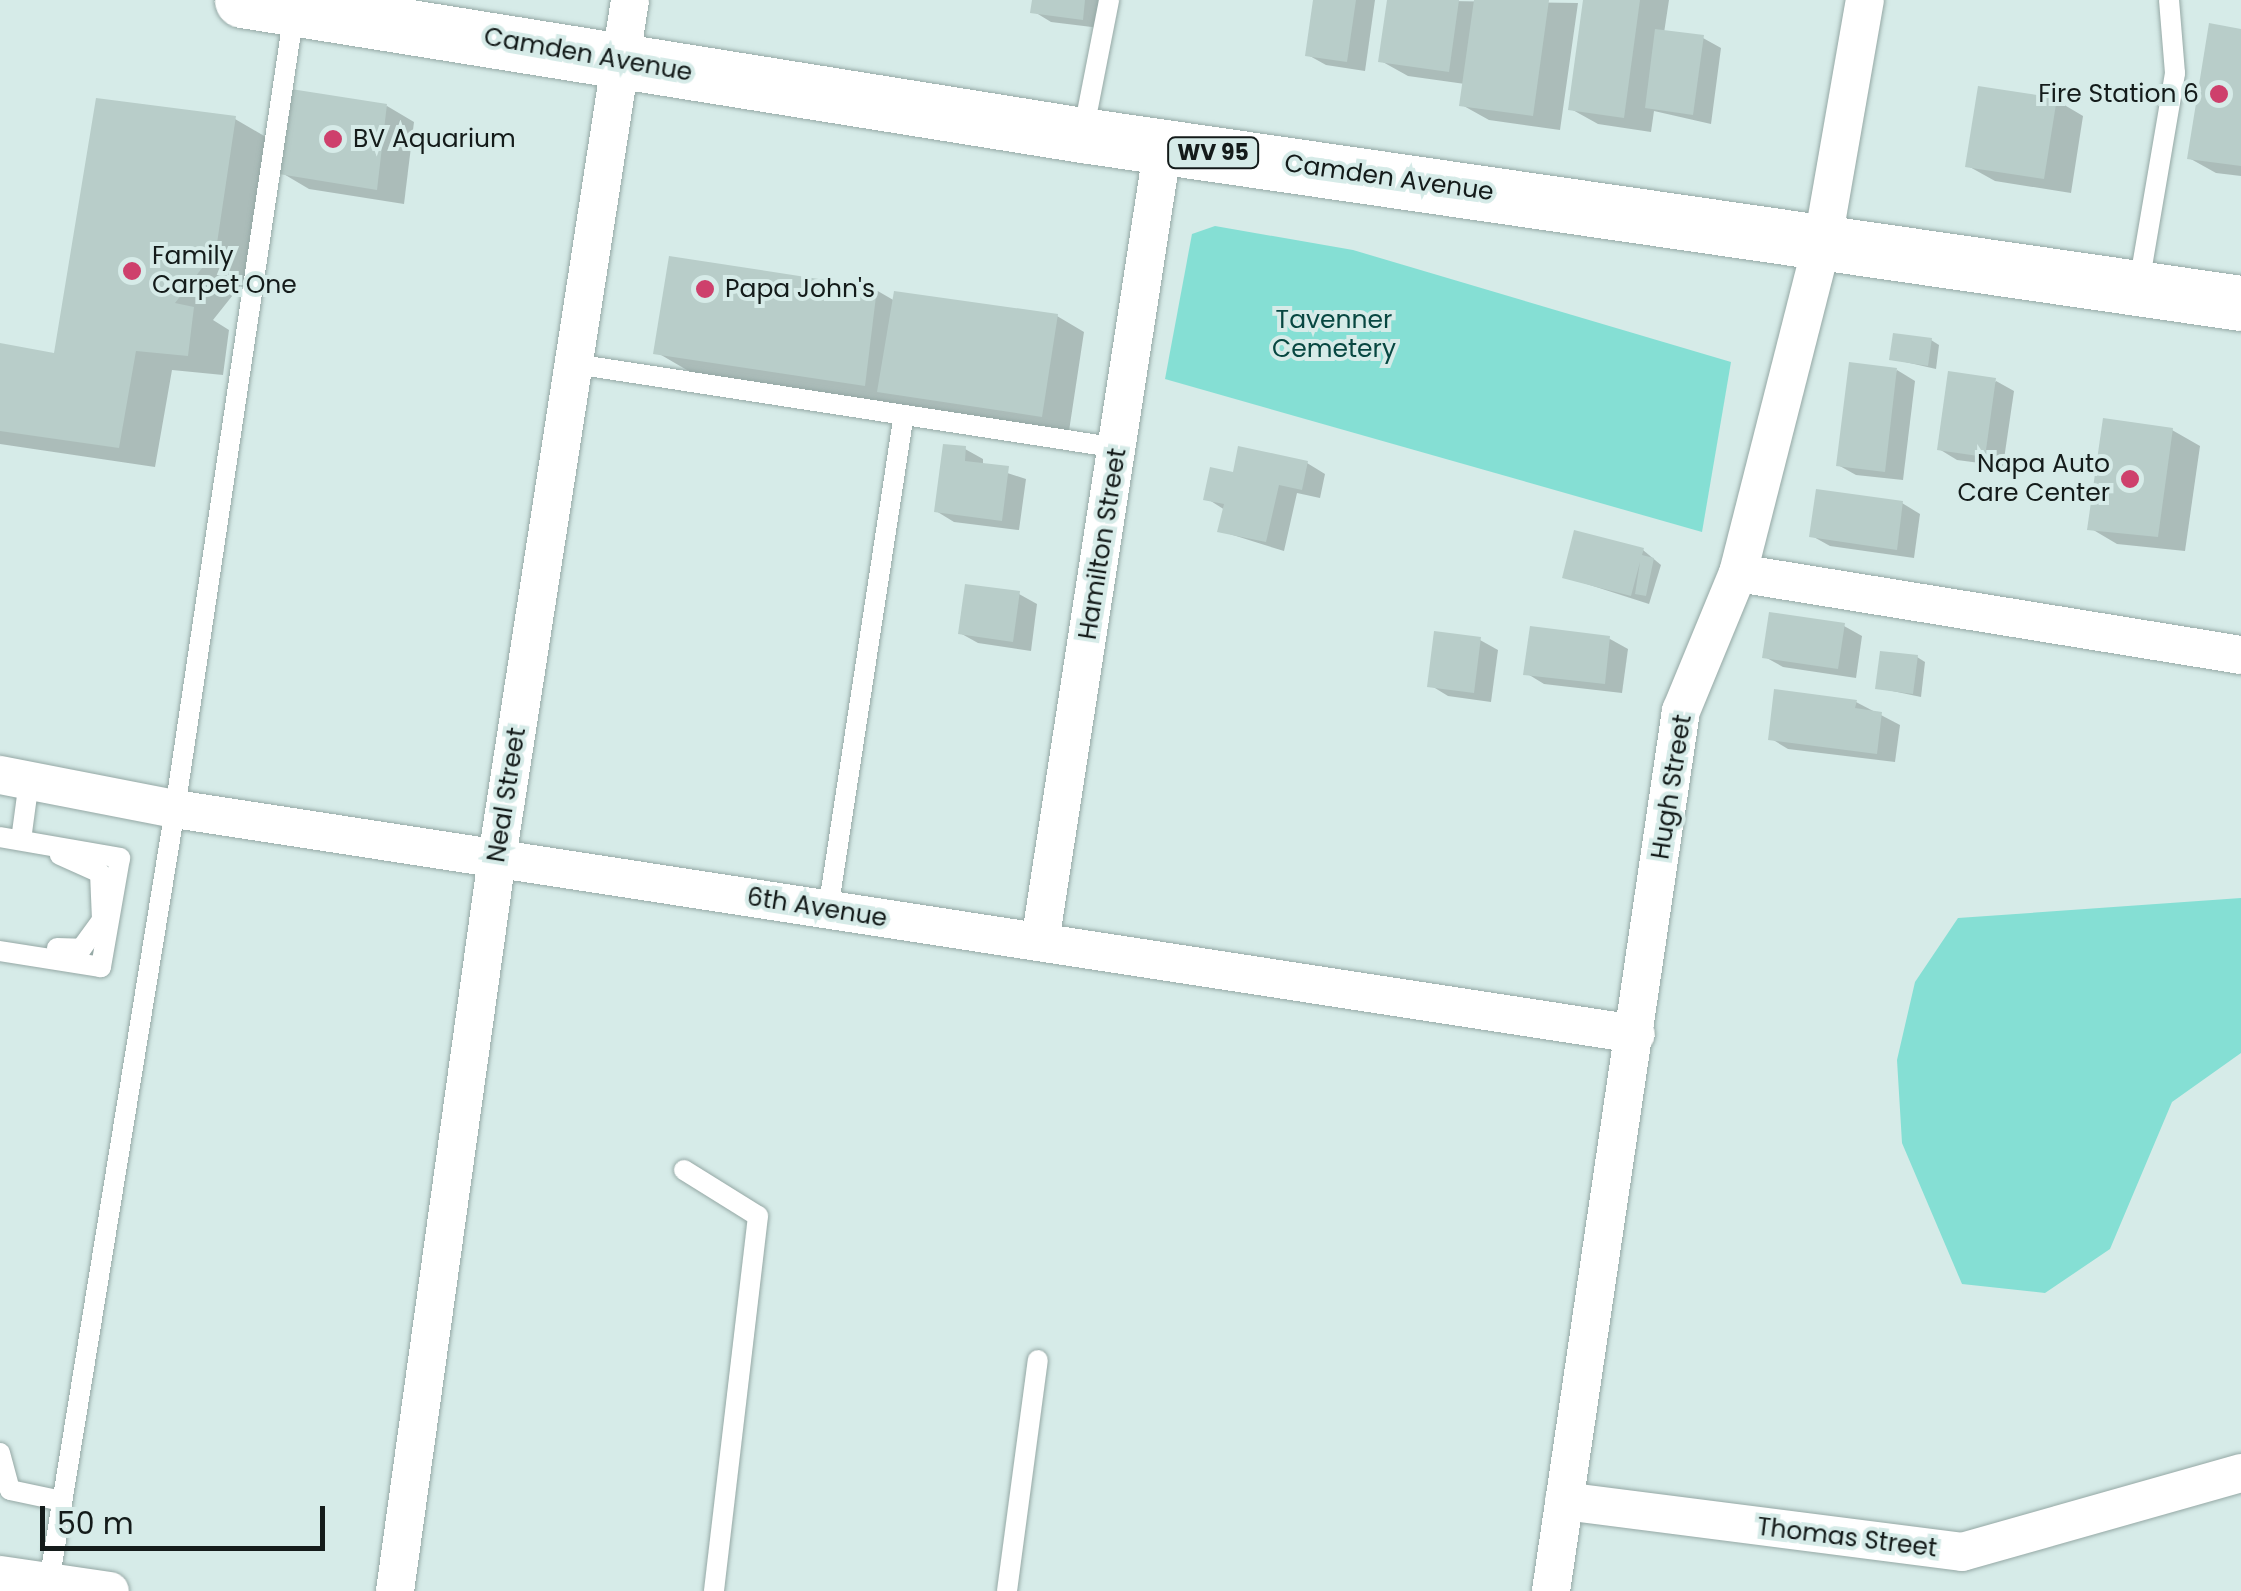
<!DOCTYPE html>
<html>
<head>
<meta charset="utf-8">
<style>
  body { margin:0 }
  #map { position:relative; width:2241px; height:1591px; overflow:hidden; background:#d6ebe8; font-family:Poppins,sans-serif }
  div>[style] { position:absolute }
  .green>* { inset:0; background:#85dfd4 }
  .shadow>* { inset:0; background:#0003 }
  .building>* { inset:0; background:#b8cdc9 }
  .roads { filter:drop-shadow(0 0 2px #95a8a5) drop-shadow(0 0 2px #95a8a5) }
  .lane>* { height:20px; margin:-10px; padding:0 10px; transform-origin:10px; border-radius:10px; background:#fff }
  .street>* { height:38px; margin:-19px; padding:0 19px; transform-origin:19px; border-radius:19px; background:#fff }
  .primary>* { height:55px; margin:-27.5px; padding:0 27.5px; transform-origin:27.5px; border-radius:27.5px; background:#fff }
  .dots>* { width:28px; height:28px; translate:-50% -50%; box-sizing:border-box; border:5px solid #d6ebe8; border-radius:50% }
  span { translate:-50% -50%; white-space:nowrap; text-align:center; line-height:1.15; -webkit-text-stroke:8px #d6ebe8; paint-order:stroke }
  .shield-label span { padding:2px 8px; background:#d6ebe8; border:2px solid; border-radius:8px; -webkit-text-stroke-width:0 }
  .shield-label { font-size:22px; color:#141b1a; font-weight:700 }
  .street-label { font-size:25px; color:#141b1a }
  .poi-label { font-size:25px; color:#141b1a }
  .right { translate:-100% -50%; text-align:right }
  .left { translate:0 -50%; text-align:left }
  .park-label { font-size:25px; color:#074741 }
  .scale { position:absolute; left:40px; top:1506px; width:285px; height:45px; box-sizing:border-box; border:5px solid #141b1a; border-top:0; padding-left:12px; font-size:30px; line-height:35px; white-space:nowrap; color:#141b1a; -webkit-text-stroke:8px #d6ebe8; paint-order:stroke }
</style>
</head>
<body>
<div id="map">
  <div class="green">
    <div style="clip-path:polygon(1215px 226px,1353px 250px,1731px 362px,1702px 532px,1165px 379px,1192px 234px)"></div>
    <div style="clip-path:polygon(2241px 898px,2241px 1053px,2172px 1102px,2110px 1249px,2045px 1293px,1962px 1284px,1902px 1143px,1897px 1060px,1915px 982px,1958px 918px)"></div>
  </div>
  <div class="shadow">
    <div style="clip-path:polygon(1035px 0,1104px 0,1100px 28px,1051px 22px,1033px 11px)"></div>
    <div style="clip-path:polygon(1315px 0,1375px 0,1365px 71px,1326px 65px,1308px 55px)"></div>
    <div style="clip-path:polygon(1389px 0,1578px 3px,1560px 130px,1489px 120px,1462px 105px,1465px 84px,1408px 76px,1381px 61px)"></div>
    <div style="clip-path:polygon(1585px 0,1669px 0,1664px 33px,1703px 38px,1721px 48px,1711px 124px,1654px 111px,1651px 132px,1598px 124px,1571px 109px)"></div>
    <div style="clip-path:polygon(2241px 31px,2241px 176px,2216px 173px,2189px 158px)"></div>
    <div style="clip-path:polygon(2056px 100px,2083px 116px,2071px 193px,1995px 181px,1968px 166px)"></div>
    <div style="clip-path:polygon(387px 106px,414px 122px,404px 204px,309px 189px,282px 173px)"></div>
    <div style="clip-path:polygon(235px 119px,271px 140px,252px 271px,213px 320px,229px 330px,223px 375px,172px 370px,155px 467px,0 444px,0 345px,56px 356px)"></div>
    <div style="clip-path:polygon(876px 290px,895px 301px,1057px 316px,1084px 332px,1069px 431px,692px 373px,656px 352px)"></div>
    <div style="clip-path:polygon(1931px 340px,1939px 345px,1936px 369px,1892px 359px)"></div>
    <div style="clip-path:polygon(1897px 370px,1915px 381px,1903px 480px,1856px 475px,1838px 465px)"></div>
    <div style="clip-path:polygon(1996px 381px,2014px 391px,2003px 466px,1957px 460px,1939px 449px)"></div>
    <div style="clip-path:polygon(2172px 430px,2200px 446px,2185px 551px,2117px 544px,2090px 528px)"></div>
    <div style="clip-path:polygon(965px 449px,983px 459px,983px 465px,1026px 479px,1019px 530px,954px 522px,936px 511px)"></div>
    <div style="clip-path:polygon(1307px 463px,1325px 474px,1320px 498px,1297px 493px,1284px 551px,1220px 531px,1225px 510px,1206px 498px,1235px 475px)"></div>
    <div style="clip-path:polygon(1902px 503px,1920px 514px,1914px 558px,1830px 546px,1812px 536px)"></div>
    <div style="clip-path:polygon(1643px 550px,1661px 565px,1649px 604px,1565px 577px)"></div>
    <div style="clip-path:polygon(1019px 594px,1037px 604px,1031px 651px,978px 643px,960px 633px)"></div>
    <div style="clip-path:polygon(1844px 626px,1862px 636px,1856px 678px,1783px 667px,1765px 657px)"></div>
    <div style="clip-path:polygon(1610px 639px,1628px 649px,1622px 693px,1544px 684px,1526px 673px)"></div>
    <div style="clip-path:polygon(1480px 640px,1498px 650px,1491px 702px,1448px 696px,1430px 685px)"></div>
    <div style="clip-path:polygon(1917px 657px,1925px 662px,1921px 697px,1878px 688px)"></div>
    <div style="clip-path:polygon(1856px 702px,1900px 725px,1895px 762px,1788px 749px,1770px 738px)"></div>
  </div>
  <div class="building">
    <div style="clip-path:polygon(1032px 0,1085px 0,1083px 20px,1030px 13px)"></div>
    <div style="clip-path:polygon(1313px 0,1356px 0,1347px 62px,1305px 56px)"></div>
    <div style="clip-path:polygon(1387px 0,1459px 0,1449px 72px,1378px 62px)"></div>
    <div style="clip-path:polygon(1474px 0,1549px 0,1533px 116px,1459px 106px)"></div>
    <div style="clip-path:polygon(1583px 0,1640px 0,1624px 118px,1568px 110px)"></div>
    <div style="clip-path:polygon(2209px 23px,2241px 29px,2241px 166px,2187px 159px)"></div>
    <div style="clip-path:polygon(1655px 29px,1704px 35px,1693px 115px,1645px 108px)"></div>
    <div style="clip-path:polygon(1978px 86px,2057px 98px,2044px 179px,1965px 167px)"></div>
    <div style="clip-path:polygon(291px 89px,387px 104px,377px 190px,279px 174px)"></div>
    <div style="clip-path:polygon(96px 98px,236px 116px,216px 250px,175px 303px,194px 307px,188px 356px,136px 351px,119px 448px,0 431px,0 343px,54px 353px)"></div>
    <div style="clip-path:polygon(669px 256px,877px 288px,865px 386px,653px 354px)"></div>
    <div style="clip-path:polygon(894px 291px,1058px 314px,1042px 417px,877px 392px)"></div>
    <div style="clip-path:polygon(1893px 333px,1932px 338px,1928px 366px,1889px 360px)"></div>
    <div style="clip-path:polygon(1849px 362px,1897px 368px,1885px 472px,1836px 466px)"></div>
    <div style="clip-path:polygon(1948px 371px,1996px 378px,1985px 457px,1937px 450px)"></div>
    <div style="clip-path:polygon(2103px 418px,2173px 428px,2158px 537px,2087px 530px)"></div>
    <div style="clip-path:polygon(943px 444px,966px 446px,965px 461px,1009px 466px,1002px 521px,934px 512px)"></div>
    <div style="clip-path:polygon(1238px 446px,1308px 461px,1302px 490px,1279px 485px,1266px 542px,1217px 532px,1224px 504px,1203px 500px,1210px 467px,1233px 472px)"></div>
    <div style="clip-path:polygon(1816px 489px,1903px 501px,1897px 550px,1809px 537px)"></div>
    <div style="clip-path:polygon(1574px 530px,1644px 548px,1642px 555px,1654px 558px,1646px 596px,1635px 594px,1640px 562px,1631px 596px,1562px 578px)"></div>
    <div style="clip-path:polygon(965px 584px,1020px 591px,1013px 642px,958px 634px)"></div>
    <div style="clip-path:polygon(1769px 612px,1845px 623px,1838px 669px,1762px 658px)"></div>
    <div style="clip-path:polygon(1530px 626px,1610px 636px,1605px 684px,1523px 675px)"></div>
    <div style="clip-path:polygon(1434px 631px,1481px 637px,1474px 693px,1427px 687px)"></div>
    <div style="clip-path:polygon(1880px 651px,1918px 655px,1913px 694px,1875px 689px)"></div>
    <div style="clip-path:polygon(1774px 689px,1857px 700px,1855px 708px,1882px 712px,1877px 754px,1768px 740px)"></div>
  </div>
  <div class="roads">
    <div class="lane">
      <div style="left:1083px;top:133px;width:136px;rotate:-78.9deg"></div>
      <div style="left:2139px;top:284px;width:214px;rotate:-80.3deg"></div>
      <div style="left:2175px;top:73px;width:73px;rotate:-94.7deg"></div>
      <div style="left:575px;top:364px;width:549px;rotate:8.79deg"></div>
      <div style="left:0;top:837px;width:122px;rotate:9.9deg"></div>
      <div style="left:120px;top:858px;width:111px;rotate:99.9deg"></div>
      <div style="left:101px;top:967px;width:102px;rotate:-171deg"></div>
      <div style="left:21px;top:840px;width:60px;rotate:-82.3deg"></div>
      <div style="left:828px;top:910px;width:497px;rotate:-81.3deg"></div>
      <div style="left:57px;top:948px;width:24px;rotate:2deg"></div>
      <div style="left:81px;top:949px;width:36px;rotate:-54deg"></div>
      <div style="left:102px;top:920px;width:47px;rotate:-92.4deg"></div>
      <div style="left:100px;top:873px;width:44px;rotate:-155.8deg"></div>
      <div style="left:684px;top:1170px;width:87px;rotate:31.9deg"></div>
      <div style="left:758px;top:1216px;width:378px;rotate:96.7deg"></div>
      <div style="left:0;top:1453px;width:38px;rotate:75deg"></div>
      <div style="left:10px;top:1490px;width:53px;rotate:11.9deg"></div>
      <div style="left:48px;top:1589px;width:790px;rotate:-80.75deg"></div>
      <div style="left:175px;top:809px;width:806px;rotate:-81.51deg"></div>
      <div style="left:1007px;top:1591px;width:233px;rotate:-82.4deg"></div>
    </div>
    <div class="street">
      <div style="left:1738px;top:573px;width:510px;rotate:9.26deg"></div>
      <div style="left:0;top:775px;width:178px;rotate:11deg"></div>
      <div style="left:175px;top:809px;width:1478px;rotate:8.76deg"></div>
      <div style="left:1040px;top:942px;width:805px;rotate:-81.22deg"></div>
      <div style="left:1564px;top:1501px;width:401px;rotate:7.3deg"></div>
      <div style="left:1962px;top:1552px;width:290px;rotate:-15.8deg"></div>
      <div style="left:0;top:1575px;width:111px;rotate:8.3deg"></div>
      <div style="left:395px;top:1591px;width:740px;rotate:-82.08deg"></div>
      <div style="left:497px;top:858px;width:868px;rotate:-81.19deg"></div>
      <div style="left:1551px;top:1591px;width:890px;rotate:-81.6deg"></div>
      <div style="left:1681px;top:711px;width:149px;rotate:-67.6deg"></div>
      <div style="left:1738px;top:573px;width:344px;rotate:-75.7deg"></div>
      <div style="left:1823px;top:240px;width:244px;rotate:-80.1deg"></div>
    </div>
    <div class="primary">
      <div style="left:242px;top:0;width:851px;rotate:9.13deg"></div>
      <div style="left:1082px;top:135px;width:1171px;rotate:8.25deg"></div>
    </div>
  </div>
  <div class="dots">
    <div style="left:2219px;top:94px;background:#ce406c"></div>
    <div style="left:333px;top:139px;background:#ce406c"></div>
    <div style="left:132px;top:271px;background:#ce406c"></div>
    <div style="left:705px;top:289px;background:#ce406c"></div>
    <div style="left:2130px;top:479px;background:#ce406c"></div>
  </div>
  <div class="shield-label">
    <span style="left:1213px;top:153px">WV 95</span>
  </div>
  <div class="street-label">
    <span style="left:588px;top:55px;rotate:10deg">Camden Avenue</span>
    <span style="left:1389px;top:178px;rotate:8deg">Camden Avenue</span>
    <span style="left:1103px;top:544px;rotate:-81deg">Hamilton Street</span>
    <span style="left:1672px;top:787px;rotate:-81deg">Hugh Street</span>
    <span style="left:507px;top:795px;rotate:-81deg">Neal Street</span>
    <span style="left:817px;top:908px;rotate:9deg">6th Avenue</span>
    <span style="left:1847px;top:1538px;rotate:7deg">Thomas Street</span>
  </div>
  <div class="poi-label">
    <span class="right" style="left:2199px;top:94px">Fire Station 6</span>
    <span class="left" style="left:353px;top:139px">BV Aquarium</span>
    <span class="left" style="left:152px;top:271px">Family<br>Carpet One</span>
    <span class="left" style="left:725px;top:289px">Papa John's</span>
    <span class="right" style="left:2110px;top:479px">Napa Auto<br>Care Center</span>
  </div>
  <div class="park-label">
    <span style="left:1334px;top:335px">Tavenner<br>Cemetery</span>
  </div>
  <div class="scale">50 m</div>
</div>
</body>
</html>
